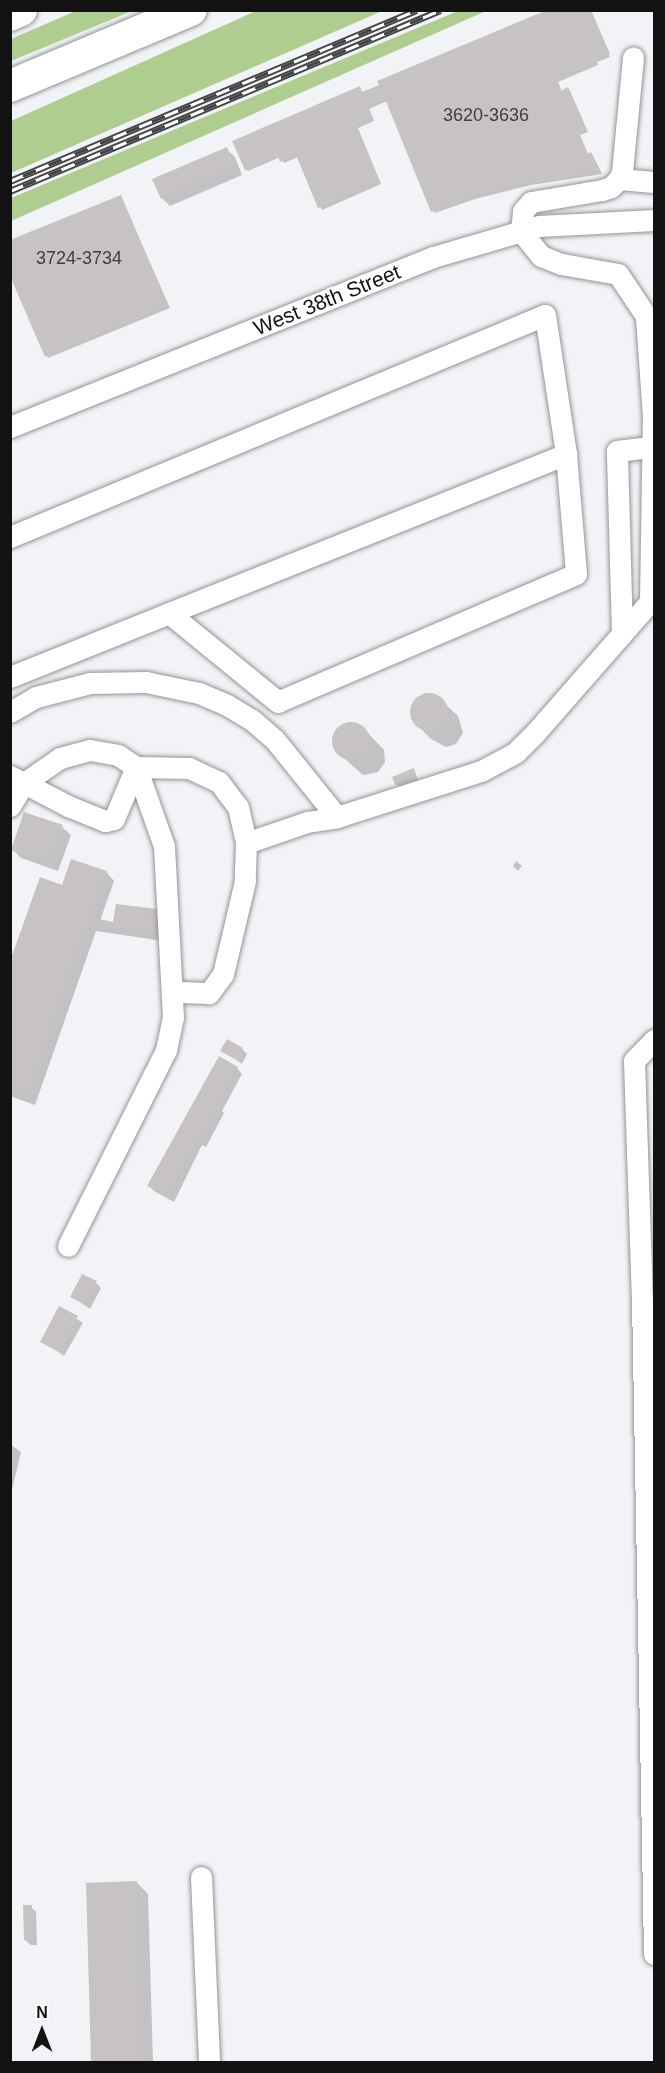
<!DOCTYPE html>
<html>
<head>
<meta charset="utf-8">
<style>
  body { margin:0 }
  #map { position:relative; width:665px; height:2073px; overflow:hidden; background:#f2f3f6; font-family:Helvetica,sans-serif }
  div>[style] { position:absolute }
  .green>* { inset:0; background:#adce8e }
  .shadow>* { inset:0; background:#0003 }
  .building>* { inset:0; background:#c7c3c2 }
  .round { border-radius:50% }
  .roads { filter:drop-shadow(0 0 2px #939498) drop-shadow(0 0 2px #939498) }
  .minor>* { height:21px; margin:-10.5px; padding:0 10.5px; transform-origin:10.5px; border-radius:10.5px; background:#fff }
  .highway>* { height:32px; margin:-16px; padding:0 16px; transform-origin:16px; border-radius:16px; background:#fff }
  .rail>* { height:7px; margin-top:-3.5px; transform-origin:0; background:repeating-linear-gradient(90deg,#fff 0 14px,#454547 0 28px); box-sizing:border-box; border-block:2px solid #454547 }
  span { translate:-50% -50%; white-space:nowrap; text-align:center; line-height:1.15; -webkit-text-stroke:5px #fff; paint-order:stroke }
  .number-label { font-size:18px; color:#3f3e3f }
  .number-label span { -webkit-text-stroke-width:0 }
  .street-label { font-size:21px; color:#121213 }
  .frame { position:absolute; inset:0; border:12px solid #121213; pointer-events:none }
  .north { position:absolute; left:12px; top:2001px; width:60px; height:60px; -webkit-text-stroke:4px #fff; paint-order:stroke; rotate:0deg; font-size:16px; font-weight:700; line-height:24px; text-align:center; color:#121213 }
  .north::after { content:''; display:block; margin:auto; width:21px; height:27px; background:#121213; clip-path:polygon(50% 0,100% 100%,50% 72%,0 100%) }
</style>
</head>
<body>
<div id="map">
  <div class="green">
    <div style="clip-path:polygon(78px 10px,132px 11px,11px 61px,11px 39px)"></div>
    <div style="clip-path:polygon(258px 10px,382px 11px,11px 173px,11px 121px)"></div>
    <div style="clip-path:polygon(458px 11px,486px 11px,11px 221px,11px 198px)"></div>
  </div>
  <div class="shadow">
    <div style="clip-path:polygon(589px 10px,610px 57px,597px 62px,598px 65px,558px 82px,562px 92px,568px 89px,570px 91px,588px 132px,580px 135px,588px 155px,593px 156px,602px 174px,531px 185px,475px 199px,435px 213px,387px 101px,369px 109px,374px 121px,358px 128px,381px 184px,322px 210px,298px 157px,284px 163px,280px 157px,248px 171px,246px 169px,360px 88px,363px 93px)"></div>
    <div style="clip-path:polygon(226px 149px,235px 157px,242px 175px,170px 206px,162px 198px)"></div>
    <div style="clip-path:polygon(121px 197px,170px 308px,48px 358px,13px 277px,10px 278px,10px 242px)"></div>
    <div style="clip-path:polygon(430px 695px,441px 700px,458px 716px,463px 733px,456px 744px,446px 747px,431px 739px,415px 723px,412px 707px,418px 698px)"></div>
    <div style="clip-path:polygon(353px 724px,364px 729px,384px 750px,385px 762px,378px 772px,363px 775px,337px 752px,334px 736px,341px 727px)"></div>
    <div style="clip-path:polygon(414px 770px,418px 780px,399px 786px,396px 784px)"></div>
    <div style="clip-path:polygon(62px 827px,71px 835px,58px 871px,21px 858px,13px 850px)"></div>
    <div style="clip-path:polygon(516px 861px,522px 866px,518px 871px,513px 866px)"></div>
    <div style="clip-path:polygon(106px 872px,114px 881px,100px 921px,115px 924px,157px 911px,163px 941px,96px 931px,35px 1105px,10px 1096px,10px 1035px,63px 887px)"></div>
    <div style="clip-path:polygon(242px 1049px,247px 1054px,242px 1064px,222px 1050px)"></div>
    <div style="clip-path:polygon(237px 1068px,242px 1074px,222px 1111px,224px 1113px,206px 1147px,202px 1145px,174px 1202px,154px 1191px,149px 1185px)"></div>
    <div style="clip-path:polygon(96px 1283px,101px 1288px,90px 1309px,71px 1296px)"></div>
    <div style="clip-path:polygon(60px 1308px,83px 1323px,64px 1356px,42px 1341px)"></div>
    <div style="clip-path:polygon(10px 1444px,21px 1452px,10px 1498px)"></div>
    <div style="clip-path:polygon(137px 1883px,148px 1894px,153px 2062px,92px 2062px,87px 1884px)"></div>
    <div style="clip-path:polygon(31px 1907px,36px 1912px,37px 1945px,31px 1945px,25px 1940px)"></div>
  </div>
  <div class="building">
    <div style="clip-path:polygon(547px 10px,591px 10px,610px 54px,596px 59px,597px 63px,557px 80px,561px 91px,568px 87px,586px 130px,579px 133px,588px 154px,591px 152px,601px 172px,528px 183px,472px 197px,431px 212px,385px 99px,368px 106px,373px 118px,356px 125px,380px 182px,318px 208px,296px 155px,280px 162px,278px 156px,245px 170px,232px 141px,360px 86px,362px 92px,379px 85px,377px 81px)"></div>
    <div style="clip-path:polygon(227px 147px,235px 166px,161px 199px,152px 179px)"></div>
    <div style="clip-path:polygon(121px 195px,168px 306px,45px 357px,10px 276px,10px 240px)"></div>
    <div class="round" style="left:410px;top:693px;width:38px;height:38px"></div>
    <div class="round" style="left:332px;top:722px;width:38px;height:38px"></div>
    <div style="clip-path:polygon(414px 768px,417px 778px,395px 785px,392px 777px)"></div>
    <div style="clip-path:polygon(24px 812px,63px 825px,49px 863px,11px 850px)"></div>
    <div style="clip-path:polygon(71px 859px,107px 871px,90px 917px,113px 922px,116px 904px,158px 909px,155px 933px,88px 924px,27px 1097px,10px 1092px,10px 961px,40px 877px,62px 885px)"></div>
    <div style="clip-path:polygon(227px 1039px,243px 1048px,237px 1060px,220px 1051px)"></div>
    <div style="clip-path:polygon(219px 1056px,238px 1067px,217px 1105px,220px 1107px,200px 1143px,197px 1141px,168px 1197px,147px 1186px)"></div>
    <div style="clip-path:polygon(82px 1274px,97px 1281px,84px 1304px,70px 1297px)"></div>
    <div style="clip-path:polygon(59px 1306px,78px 1316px,59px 1352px,40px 1342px)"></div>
    <div style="clip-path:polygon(137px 1881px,143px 2062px,91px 2062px,86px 1883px)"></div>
    <div style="clip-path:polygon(23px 1905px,32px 1905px,32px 1940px,24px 1940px)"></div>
  </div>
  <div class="roads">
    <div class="minor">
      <div style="left:619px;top:179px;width:35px;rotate:5deg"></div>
      <div style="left:10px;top:427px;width:456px;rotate:-21.9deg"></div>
      <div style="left:433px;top:257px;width:110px;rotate:-16.3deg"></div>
      <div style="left:539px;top:226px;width:115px;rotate:-3deg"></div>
      <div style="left:10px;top:537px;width:579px;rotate:-22.54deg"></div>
      <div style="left:545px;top:315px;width:141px;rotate:81.4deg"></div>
      <div style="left:622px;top:634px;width:183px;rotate:-91.6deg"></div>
      <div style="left:617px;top:451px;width:35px;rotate:-7deg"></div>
      <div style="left:10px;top:677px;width:171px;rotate:-21.9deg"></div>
      <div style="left:169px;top:613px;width:428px;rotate:-21.8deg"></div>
      <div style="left:566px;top:454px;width:120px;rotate:85.2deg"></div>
      <div style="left:576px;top:574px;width:324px;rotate:156.8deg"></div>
      <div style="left:278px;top:702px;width:141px;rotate:-140.8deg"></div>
      <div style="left:10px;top:712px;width:30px;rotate:-30deg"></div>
      <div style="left:36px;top:697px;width:56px;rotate:-14.5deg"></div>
      <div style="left:90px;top:683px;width:56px;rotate:-1deg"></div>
      <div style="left:146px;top:682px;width:54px;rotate:11.7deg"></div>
      <div style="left:199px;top:693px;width:30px;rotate:23deg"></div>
      <div style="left:227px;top:705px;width:29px;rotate:31deg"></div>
      <div style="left:252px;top:720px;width:30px;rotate:41deg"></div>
      <div style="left:275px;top:740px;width:99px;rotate:51.2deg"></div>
      <div style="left:337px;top:817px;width:151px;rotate:-17.7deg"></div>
      <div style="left:481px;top:771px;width:40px;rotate:-28deg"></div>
      <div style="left:516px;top:752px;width:28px;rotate:-45deg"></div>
      <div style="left:536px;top:732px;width:173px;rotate:-48.8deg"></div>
      <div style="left:650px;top:602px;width:185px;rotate:-89.1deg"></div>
      <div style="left:653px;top:417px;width:101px;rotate:-94deg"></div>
      <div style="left:646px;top:316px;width:50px;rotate:-123.7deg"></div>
      <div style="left:618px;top:274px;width:58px;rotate:-170deg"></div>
      <div style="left:561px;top:264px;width:22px;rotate:-158deg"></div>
      <div style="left:541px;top:256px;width:32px;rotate:-129deg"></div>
      <div style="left:521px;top:231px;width:20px;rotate:-84deg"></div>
      <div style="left:523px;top:211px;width:12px;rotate:-48deg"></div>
      <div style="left:531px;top:202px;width:72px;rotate:-9.6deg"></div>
      <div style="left:602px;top:190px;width:9px;rotate:-18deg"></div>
      <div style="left:611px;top:187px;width:11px;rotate:-45deg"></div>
      <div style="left:619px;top:179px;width:8px;rotate:-67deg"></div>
      <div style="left:622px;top:172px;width:115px;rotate:-84.5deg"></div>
      <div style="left:10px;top:776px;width:16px;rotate:27deg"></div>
      <div style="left:24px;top:783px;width:44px;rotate:-34.8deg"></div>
      <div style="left:60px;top:758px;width:31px;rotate:-15deg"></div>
      <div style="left:90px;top:750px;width:28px;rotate:10deg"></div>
      <div style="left:118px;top:755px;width:22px;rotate:34deg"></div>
      <div style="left:136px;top:767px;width:84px;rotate:70.5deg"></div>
      <div style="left:164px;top:846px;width:171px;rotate:87deg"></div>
      <div style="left:173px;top:1017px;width:34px;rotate:102deg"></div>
      <div style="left:166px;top:1050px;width:219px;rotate:116.6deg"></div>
      <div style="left:10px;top:806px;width:27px;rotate:-59deg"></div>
      <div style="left:24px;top:783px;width:50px;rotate:27.6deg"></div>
      <div style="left:68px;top:806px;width:40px;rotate:22deg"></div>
      <div style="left:105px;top:821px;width:9px;rotate:-13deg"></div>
      <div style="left:114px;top:819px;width:56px;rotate:-67.1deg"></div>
      <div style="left:136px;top:767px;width:53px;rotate:1.1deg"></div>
      <div style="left:189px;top:768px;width:33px;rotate:25deg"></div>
      <div style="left:219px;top:782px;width:31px;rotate:53deg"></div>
      <div style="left:238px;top:807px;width:37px;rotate:77deg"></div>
      <div style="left:246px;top:843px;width:38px;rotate:92deg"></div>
      <div style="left:245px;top:881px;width:96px;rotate:103.3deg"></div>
      <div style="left:223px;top:974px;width:24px;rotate:126deg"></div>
      <div style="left:209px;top:993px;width:37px;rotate:-178deg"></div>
      <div style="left:246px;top:843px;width:65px;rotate:-19deg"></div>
      <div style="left:307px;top:822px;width:30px;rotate:-9deg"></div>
      <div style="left:654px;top:1040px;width:29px;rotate:134deg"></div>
      <div style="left:634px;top:1061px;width:237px;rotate:88.1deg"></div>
      <div style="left:642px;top:1298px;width:656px;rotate:88.95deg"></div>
      <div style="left:201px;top:1877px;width:185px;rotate:87.5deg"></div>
    </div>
    <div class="highway">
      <div style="left:10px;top:15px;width:12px;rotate:-24deg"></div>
      <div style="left:10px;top:86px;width:196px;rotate:-22.8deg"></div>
    </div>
  </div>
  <div class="rail">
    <div style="left:10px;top:181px;width:441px;rotate:-22.8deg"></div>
    <div style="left:10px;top:191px;width:467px;rotate:-22.8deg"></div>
  </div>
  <div class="number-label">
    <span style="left:486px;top:115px">3620-3636</span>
    <span style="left:79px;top:258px">3724-3734</span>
  </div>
  <div class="street-label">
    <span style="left:327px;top:300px;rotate:-22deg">West 38th Street</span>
  </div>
  <div class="frame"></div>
  <div class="north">N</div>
</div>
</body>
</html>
